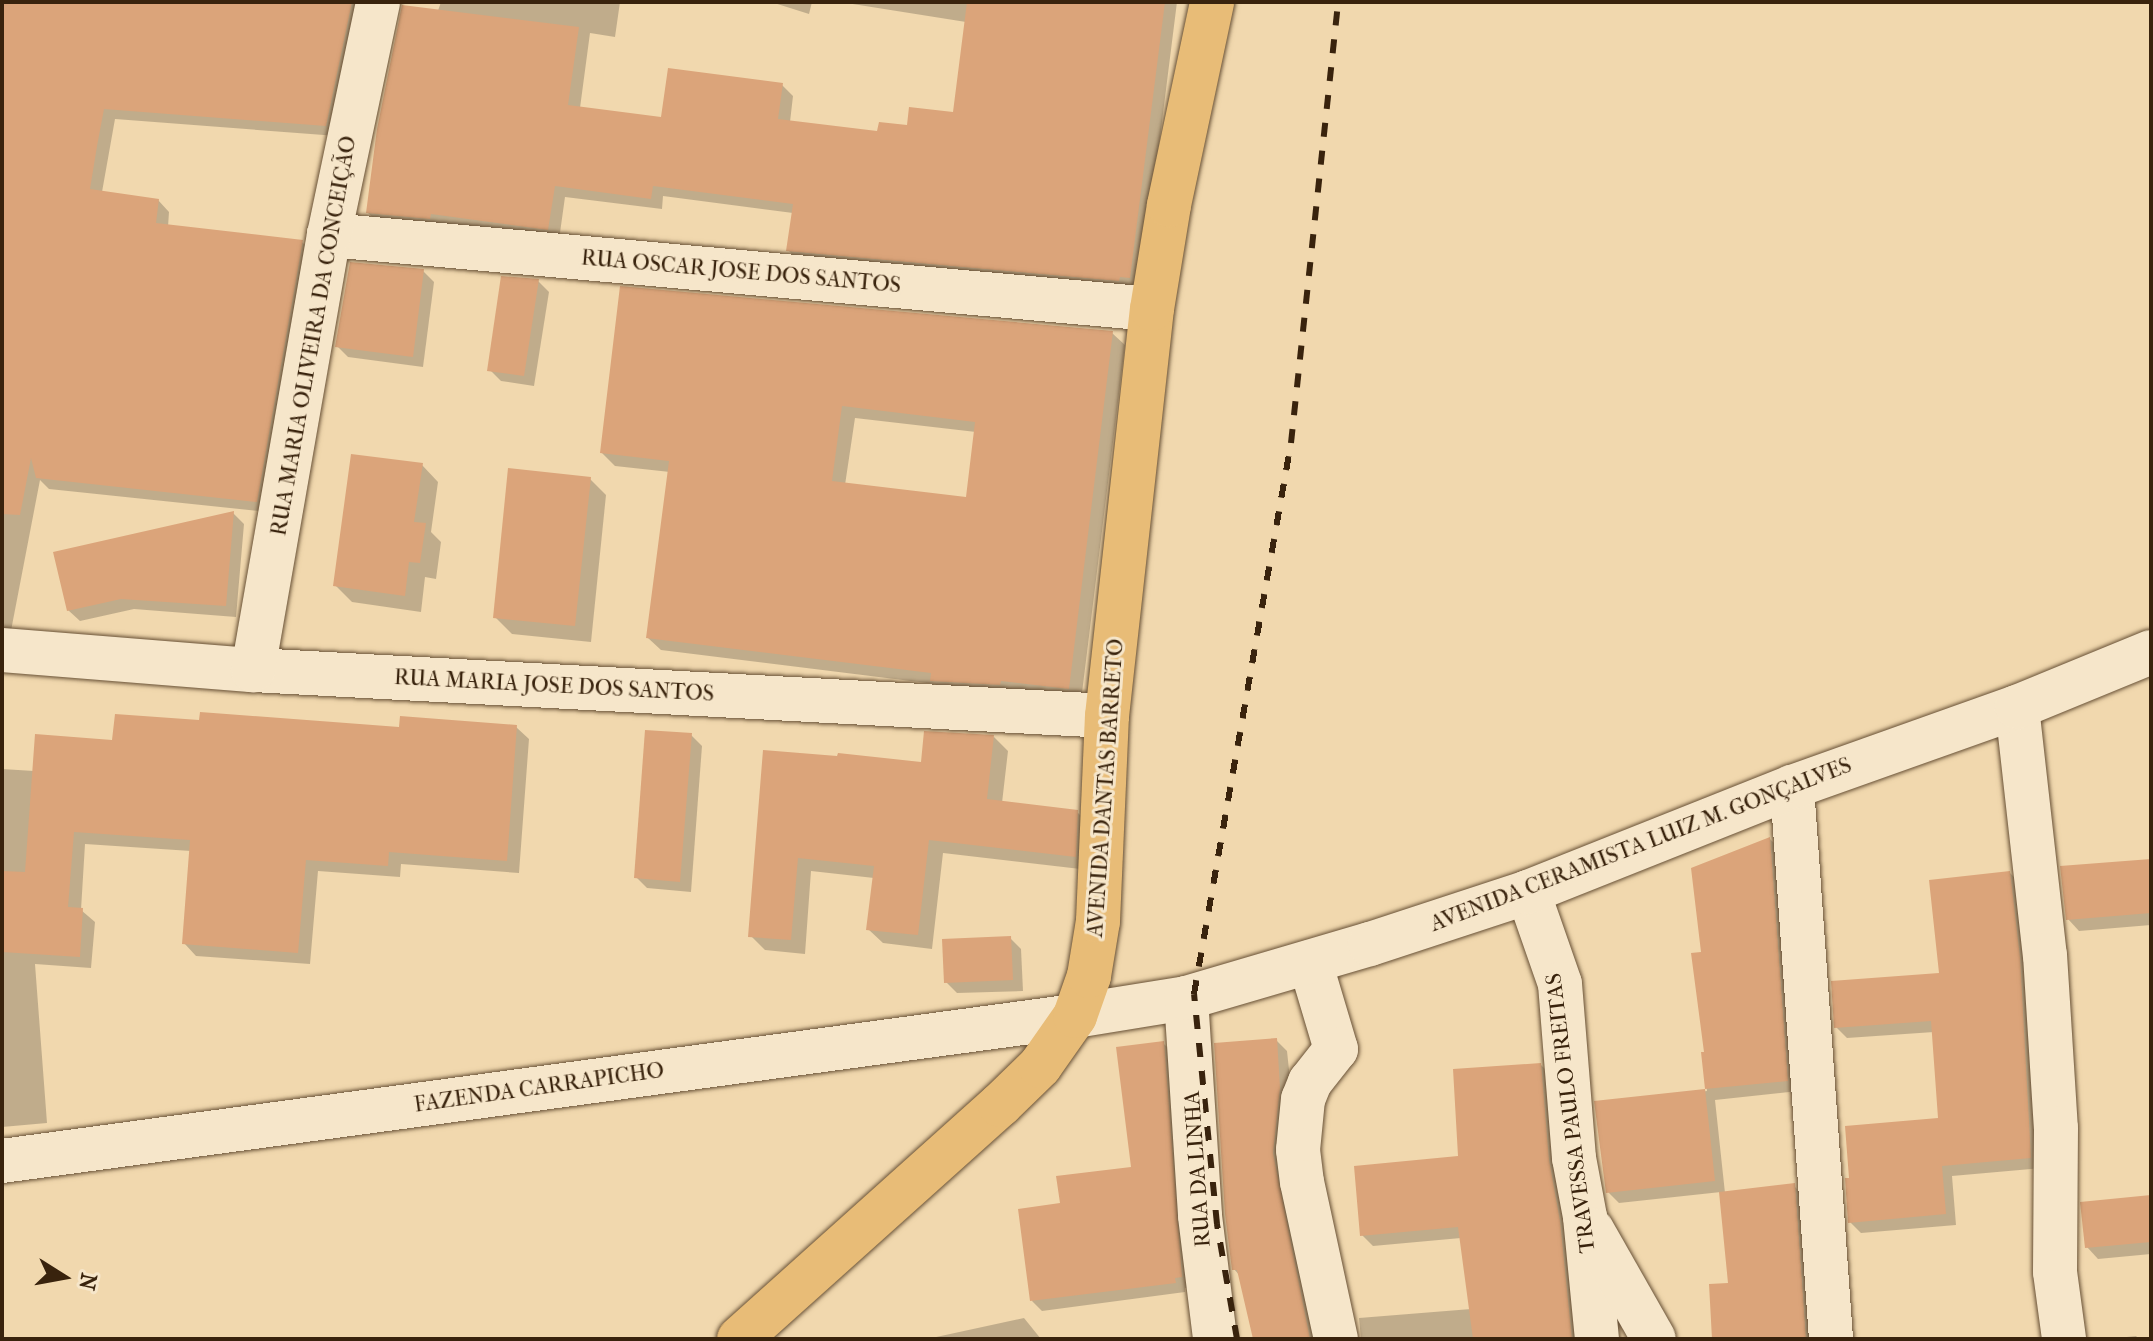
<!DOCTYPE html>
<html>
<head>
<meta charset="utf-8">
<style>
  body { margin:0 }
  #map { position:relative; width:2153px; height:1341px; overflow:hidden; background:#f1d8ae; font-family:"IM FELL French Canon",serif }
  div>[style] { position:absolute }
  .shadow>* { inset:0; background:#0003 }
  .building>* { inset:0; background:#dba47a }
  .roads { filter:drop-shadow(0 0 2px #675035) drop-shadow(0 0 2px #675035) }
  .minor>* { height:44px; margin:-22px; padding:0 22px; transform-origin:22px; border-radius:22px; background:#f6e6ca }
  .major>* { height:44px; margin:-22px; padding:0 22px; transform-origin:22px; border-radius:22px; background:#e8bc77 }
  .rail>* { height:6px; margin-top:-3px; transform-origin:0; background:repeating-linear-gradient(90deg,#39230d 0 14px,transparent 0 28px) }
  span { translate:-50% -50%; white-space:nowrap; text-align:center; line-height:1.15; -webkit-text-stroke:6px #f6e6ca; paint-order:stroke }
  .street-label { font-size:22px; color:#39230d }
  .frame { position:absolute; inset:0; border:4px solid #39230d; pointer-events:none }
  .north { position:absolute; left:24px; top:1237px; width:80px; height:80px; -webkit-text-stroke:6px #f6e6ca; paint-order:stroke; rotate:101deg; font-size:22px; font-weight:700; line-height:32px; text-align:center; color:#39230d }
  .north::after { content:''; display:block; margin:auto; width:28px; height:36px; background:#39230d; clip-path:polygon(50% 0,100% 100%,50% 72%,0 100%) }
</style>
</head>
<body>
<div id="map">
  <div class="shadow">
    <div style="clip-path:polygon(2px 2px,370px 2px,337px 136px,115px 119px,102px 192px,158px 200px,169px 212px,168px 227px,302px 242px,313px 253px,268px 512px,49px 489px,40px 480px,10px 636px,2px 635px)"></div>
    <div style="clip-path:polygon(441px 2px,620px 2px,615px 37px,590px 33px,580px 108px,663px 119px,782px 85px,793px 96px,790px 122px,879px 133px,955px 114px,966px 22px,840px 2px,1177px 2px,1141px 289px,800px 262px,788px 250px,793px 213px,663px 196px,662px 209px,565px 197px,559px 240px,380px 224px,368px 213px)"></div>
    <div style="clip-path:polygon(771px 2px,812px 2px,809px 14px)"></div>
    <div style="clip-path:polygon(423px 271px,434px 282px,423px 367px,348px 357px,337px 346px)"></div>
    <div style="clip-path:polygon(538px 281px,549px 292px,534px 386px,501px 381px,490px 370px)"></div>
    <div style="clip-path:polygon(evenodd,1112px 333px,1125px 345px,1081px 701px,945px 694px,935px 684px,661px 650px,648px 638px,670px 472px,615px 466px,602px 453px,1112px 333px,855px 418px,976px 432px,968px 500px,845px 485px,855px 418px)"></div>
    <div style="clip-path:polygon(422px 465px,438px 482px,431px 532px,441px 542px,436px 579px,425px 577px,421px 612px,352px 602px,335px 585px)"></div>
    <div style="clip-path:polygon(590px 479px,606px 495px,591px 642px,512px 634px,495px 617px)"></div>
    <div style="clip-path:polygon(233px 513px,244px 524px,236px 617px,134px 609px,80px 621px,68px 610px)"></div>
    <div style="clip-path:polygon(201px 722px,401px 729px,516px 727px,529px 739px,519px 873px,401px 864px,400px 877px,318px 871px,310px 964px,196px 956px,184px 943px,191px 851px,85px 844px,81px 910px,95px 922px,91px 968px,35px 964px,47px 1123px,2px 1127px,2px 769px,34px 771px,114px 742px)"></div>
    <div style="clip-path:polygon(691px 735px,702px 746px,691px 892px,647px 888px,636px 877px)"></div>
    <div style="clip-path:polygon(994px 737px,1008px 751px,1002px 803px,1077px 812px,1091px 826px,1089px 870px,943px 853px,932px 949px,883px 943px,868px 929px,874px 878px,811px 871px,805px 954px,765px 950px,751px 936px,764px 752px,923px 765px)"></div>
    <div style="clip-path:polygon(1770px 839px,1781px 850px,1798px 1091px,1715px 1100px,1725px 1193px,1794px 1186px,1805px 1197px,1815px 1339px,1714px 1339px,1731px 1285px,1721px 1192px,1619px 1203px,1608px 1192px,1597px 1103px,1707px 1091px,1703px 1054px,1707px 1054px,1703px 953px)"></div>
    <div style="clip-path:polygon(2151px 860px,2151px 925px,2079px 931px,2068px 919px)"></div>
    <div style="clip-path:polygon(2010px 873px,2021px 884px,2041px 1168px,1952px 1176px,1956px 1225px,1861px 1233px,1850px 1222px,1940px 1120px,1934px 1032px,1847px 1038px,1836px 1027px,1941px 975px)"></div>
    <div style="clip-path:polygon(1010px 938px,1021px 949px,1023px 991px,957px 993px,946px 982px)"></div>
    <div style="clip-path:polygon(1276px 1040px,1287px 1051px,1318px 1339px,1254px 1339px,1240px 1276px,1234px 1269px)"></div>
    <div style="clip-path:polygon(1163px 1043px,1173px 1053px,1192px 1287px,1185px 1288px,1185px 1292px,1042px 1311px,1032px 1301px,1062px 1205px,1133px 1168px)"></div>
    <div style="clip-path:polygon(1541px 1065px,1552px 1076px,1582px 1339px,1361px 1339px,1359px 1318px,1471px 1309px,1461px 1238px,1373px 1246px,1362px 1235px,1460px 1157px)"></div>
    <div style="clip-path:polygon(2151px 1197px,2151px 1254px,2098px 1259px,2087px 1247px)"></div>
    <div style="clip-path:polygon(1024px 1318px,1041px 1339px,927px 1339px)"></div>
    <div style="clip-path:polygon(2136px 1336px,2139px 1339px,2108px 1339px)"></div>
  </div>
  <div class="building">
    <div style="clip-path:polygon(2px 2px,352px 2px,326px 126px,104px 109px,97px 146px,90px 189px,159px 199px,156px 223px,303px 240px,257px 502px,36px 478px,31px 458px,20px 515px,2px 514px)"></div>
    <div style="clip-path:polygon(967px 2px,1165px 2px,1130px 278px,1120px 277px,1119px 281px,786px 251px,793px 204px,653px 186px,651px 199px,555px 186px,548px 230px,431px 214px,430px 219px,366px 213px,377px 129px,402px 5px,579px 27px,568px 105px,661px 117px,668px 68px,783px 83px,778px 119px,877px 131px,879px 122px,907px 125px,909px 107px,953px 112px)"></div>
    <div style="clip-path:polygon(350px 262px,424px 269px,413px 357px,335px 347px)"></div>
    <div style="clip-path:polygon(501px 276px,539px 279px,524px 376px,487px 371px)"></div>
    <div style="clip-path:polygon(evenodd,620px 286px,1113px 331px,1069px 689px,1001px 681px,1000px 685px,930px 681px,931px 673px,646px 638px,669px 461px,600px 453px,620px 286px,842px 406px,975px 422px,966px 497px,832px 481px,842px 406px)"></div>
    <div style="clip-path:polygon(351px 454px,423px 463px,414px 522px,426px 523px,420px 563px,409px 562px,405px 596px,333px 586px)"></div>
    <div style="clip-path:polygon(508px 468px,591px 477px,575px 626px,493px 618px)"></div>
    <div style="clip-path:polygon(234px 511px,226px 606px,121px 599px,67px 611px,53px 552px)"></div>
    <div style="clip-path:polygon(200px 712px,399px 727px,400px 716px,517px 725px,507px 861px,389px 852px,388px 866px,306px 860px,298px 953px,182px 944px,190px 840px,74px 832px,68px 907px,83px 908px,80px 957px,2px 952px,2px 871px,25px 872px,35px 734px,112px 740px,115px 714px,199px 720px)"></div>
    <div style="clip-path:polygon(645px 730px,692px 733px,680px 882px,634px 878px)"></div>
    <div style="clip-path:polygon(924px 731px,994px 735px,987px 799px,1078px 810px,1076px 857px,929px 840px,918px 935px,866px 930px,874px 866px,798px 858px,791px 940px,748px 937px,763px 750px,837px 756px,838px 753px,921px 762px)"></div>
    <div style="clip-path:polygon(1770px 837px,1788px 1081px,1705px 1089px,1715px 1181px,1606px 1193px,1594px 1101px,1705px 1089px,1701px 1052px,1704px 1052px,1691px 953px,1701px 952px,1691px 868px)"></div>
    <div style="clip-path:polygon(2151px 859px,2151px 913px,2066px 920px,2060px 866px)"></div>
    <div style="clip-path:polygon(2010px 871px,2020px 957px,2031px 1158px,1942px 1166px,1946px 1214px,1848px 1223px,1845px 1178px,1849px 1178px,1845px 1126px,1938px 1118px,1931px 1021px,1834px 1028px,1831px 981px,1939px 973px,1929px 880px)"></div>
    <div style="clip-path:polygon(1011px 936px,1013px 980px,944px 983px,942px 939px)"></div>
    <div style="clip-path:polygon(1277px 1038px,1280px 1088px,1273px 1153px,1310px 1339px,1253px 1339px,1237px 1270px,1232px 1270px,1225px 1214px,1214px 1043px)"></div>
    <div style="clip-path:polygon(1164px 1041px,1182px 1277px,1175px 1278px,1176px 1283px,1030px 1301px,1018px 1209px,1060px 1203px,1056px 1176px,1131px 1167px,1116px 1047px)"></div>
    <div style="clip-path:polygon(1541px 1063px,1549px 1160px,1560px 1221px,1572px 1339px,1473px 1339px,1458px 1227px,1360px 1236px,1354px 1166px,1458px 1156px,1453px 1069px)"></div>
    <div style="clip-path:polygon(1795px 1183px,1806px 1339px,1712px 1339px,1709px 1284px,1728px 1283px,1719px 1192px)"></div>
    <div style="clip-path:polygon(2151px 1195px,2151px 1242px,2085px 1248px,2080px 1202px)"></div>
  </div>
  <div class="roads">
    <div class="minor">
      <div style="left:329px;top:235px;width:826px;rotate:5.14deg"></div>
      <div style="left:2px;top:650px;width:252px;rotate:4.6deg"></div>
      <div style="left:253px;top:670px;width:855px;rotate:3.08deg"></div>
      <div style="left:253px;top:670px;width:442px;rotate:-80.1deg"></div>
      <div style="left:329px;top:235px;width:238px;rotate:-78.1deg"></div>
      <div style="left:2017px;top:707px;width:250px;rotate:83.6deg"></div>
      <div style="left:2045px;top:955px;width:173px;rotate:86.4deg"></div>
      <div style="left:2056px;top:1128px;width:144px;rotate:90.4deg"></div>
      <div style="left:2055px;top:1272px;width:68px;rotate:82.3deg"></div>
      <div style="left:1792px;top:787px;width:553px;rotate:85.96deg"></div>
      <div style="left:1528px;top:892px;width:97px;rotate:70.8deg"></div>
      <div style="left:1560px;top:984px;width:175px;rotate:85.4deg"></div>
      <div style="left:1574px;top:1158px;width:60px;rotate:79.4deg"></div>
      <div style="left:1585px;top:1217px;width:123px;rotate:84.4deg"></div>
      <div style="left:1310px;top:962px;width:91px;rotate:73.4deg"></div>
      <div style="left:1336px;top:1049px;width:42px;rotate:128.2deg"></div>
      <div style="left:1310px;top:1082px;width:18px;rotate:112deg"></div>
      <div style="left:1303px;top:1099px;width:51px;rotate:95.6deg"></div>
      <div style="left:1298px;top:1150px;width:32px;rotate:83deg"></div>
      <div style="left:1302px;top:1182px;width:161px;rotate:77.8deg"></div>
      <div style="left:1186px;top:998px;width:218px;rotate:86.3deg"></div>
      <div style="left:1200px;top:1216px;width:124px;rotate:83deg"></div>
      <div style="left:2px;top:1161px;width:1083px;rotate:-7.7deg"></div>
      <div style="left:1075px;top:1016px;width:112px;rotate:-9.2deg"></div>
      <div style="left:1186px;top:998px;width:192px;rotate:-16.4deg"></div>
      <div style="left:1370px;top:944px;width:166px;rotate:-18.2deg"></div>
      <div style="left:1528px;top:892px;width:284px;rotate:-21.7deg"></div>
      <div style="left:1792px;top:787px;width:239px;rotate:-19.6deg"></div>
      <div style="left:2017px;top:707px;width:145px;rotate:-22.3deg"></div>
      <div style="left:1592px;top:1230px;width:125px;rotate:60.4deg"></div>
    </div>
    <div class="major">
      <div style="left:739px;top:1339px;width:351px;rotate:-41.9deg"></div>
      <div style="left:1000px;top:1105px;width:56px;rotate:-44.3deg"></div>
      <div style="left:1040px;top:1066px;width:61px;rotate:-55deg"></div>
      <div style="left:1075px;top:1016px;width:42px;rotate:-70.7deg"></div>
      <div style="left:1089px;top:976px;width:56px;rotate:-80.7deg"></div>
      <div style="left:1098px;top:921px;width:205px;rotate:-87.5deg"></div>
      <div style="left:1107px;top:716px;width:409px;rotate:-83.7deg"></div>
      <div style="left:1152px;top:309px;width:105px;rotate:-80.7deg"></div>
      <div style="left:1169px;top:205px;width:208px;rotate:-78deg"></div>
    </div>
  </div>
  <div class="rail">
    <div style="left:1237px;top:1339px;width:117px;rotate:-99.9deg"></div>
    <div style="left:1217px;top:1224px;width:231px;rotate:-95.7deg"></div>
    <div style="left:1194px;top:994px;width:559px;rotate:-80.02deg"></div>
    <div style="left:1291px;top:443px;width:443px;rotate:-83.9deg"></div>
  </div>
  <div class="street-label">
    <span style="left:741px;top:272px;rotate:5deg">RUA OSCAR JOSE DOS SANTOS</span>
    <span style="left:314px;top:336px;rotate:-80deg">RUA MARIA OLIVEIRA DA CONCEIÇÃO</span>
    <span style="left:554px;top:686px;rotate:3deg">RUA MARIA JOSE DOS SANTOS</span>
    <span style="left:1106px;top:788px;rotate:-86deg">AVENIDA DANTAS BARRETO</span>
    <span style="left:1641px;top:845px;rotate:-21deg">AVENIDA CERAMISTA LUIZ M. GONÇALVES</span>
    <span style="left:539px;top:1088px;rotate:-8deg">FAZENDA CARRAPICHO</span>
    <span style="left:1571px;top:1113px;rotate:-97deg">TRAVESSA PAULO FREITAS</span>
    <span style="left:1198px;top:1169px;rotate:-94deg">RUA DA LINHA</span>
  </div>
  <div class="frame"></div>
  <div class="north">N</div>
</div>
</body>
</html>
